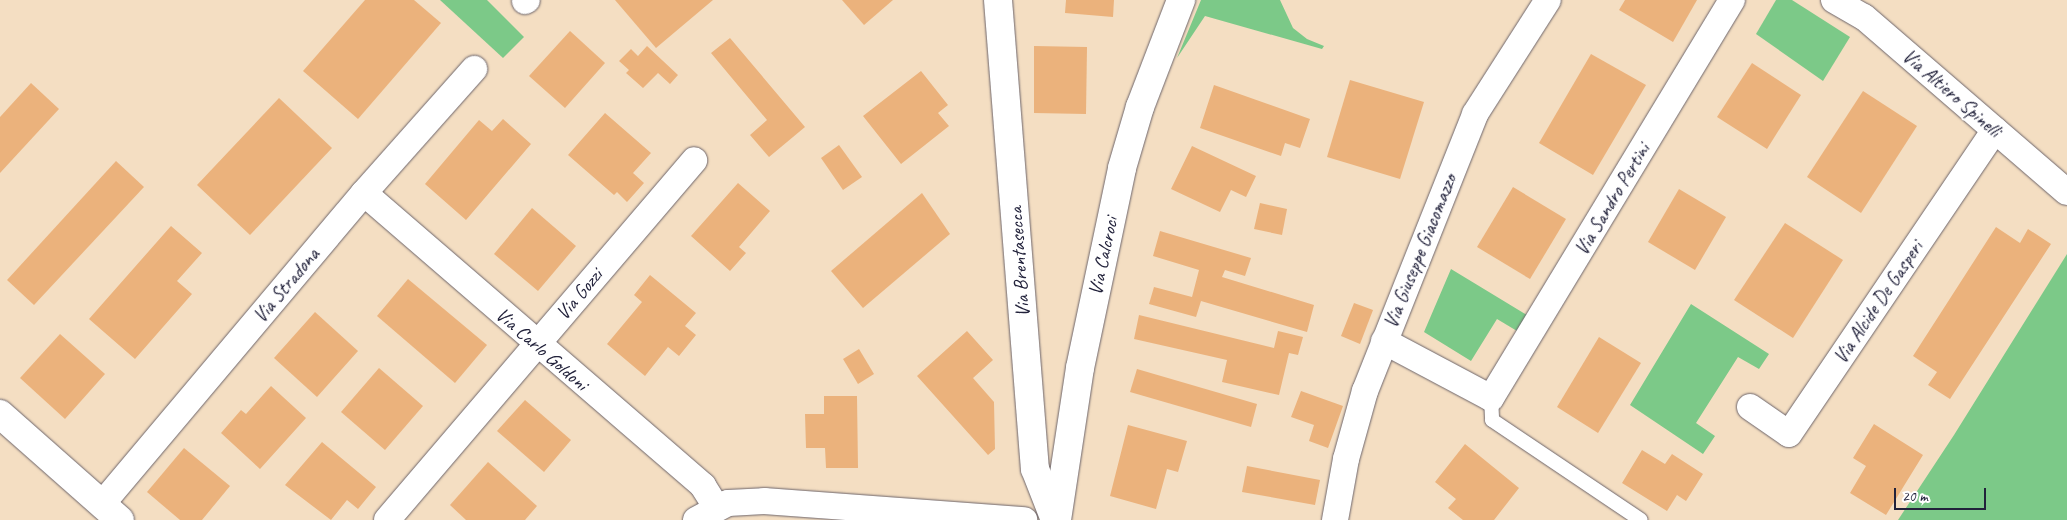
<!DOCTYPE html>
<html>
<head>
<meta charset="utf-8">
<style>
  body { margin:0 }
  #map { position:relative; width:2067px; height:520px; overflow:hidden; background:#f4dec2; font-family:Caveat,sans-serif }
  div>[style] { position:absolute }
  .green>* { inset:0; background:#7cc988 }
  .building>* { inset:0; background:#ebb27c }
  .roads { filter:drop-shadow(0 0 1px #6c646a) drop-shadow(0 0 1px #6c646a) }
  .service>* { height:14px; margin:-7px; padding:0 7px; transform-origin:7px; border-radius:7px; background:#fff }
  .minor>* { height:26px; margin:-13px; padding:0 13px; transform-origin:13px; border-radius:13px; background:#fff }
  .tertiary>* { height:28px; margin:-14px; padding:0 14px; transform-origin:14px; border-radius:14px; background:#fff }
  .secondary>* { height:28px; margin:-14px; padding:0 14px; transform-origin:14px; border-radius:14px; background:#fff }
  span { translate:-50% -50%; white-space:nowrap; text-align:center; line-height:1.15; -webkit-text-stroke:4px #fff; paint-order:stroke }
  .street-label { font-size:20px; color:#22223b }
  .scale { position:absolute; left:1894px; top:488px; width:92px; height:22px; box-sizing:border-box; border:2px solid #22223b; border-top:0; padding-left:6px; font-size:15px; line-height:18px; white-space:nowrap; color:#22223b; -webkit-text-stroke:4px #fff; paint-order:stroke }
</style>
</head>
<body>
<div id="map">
  <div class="green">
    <div style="clip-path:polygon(440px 0,487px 0,524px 37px,503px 58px)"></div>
    <div style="clip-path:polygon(1201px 0,1280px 0,1293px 28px,1307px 39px,1324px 46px,1322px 49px,1205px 16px,1177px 58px)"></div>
    <div style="clip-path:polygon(1776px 0,1792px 0,1850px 37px,1823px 81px,1756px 34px)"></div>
    <div style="clip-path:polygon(2067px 254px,2067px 520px,1898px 520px,1954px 435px)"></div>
    <div style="clip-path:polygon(1451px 269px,1527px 315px,1517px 331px,1497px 319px,1471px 361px,1424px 332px)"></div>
    <div style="clip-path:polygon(1691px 304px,1769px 354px,1759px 369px,1738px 357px,1696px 423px,1715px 436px,1703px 454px,1630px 405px)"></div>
  </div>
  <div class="building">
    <div style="clip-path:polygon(365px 0,414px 0,441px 23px,358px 119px,303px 71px)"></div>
    <div style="clip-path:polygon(615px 0,713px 0,656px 48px)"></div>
    <div style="clip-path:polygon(842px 0,893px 0,864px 25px)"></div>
    <div style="clip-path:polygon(1066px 0,1114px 0,1113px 17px,1065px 13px)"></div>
    <div style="clip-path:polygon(1625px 0,1697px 0,1673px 42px,1619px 10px)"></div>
    <div style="clip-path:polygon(570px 31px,605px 63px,565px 108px,529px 76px)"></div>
    <div style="clip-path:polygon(730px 38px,805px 127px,769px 157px,750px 135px,767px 120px,711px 53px)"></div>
    <div style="clip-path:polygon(647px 46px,678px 75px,670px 84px,658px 73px,643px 88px,626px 73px,629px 70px,619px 61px,631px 49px,638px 56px)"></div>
    <div style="clip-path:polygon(1034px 46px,1087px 47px,1086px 114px,1034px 113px)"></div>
    <div style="clip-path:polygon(1591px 54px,1646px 85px,1593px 175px,1539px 143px)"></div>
    <div style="clip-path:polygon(1752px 63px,1801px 95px,1767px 149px,1717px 117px)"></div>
    <div style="clip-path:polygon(921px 71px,948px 105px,938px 113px,949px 126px,901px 164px,863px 116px)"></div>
    <div style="clip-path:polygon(1350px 80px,1424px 102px,1400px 179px,1327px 157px)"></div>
    <div style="clip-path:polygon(31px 83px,59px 109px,0 173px,0 117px)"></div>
    <div style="clip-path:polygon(1214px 85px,1310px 119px,1300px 148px,1285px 143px,1281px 156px,1200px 128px)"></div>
    <div style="clip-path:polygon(1863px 91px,1917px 126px,1861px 213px,1807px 177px)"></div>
    <div style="clip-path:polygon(279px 98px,332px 148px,250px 235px,197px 185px)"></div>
    <div style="clip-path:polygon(605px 113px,651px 153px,633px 173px,644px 183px,627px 202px,617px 192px,614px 195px,568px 155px)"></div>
    <div style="clip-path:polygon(503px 119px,531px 144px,466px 220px,425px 184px,479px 120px,492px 131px)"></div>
    <div style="clip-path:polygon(839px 145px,862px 177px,843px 190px,821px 158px)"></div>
    <div style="clip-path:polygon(1192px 146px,1256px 176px,1246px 197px,1231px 190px,1220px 212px,1171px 189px)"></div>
    <div style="clip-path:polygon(116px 161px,144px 187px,34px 305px,7px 280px)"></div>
    <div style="clip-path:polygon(738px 183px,770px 211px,739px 247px,746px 253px,730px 271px,691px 236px)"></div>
    <div style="clip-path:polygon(1513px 187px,1566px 219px,1530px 279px,1477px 247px)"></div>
    <div style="clip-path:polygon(1679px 189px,1726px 217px,1695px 270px,1648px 242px)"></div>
    <div style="clip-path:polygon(922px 193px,950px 234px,863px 308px,831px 271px)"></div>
    <div style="clip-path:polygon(1260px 203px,1287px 209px,1282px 235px,1254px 229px)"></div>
    <div style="clip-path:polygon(532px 208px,576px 246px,538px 291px,494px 254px)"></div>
    <div style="clip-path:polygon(1785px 223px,1843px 260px,1793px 338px,1734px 300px)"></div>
    <div style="clip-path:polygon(171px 226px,202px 253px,177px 281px,192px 294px,135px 359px,89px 319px)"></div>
    <div style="clip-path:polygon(1996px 227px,2020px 243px,2028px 229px,2051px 244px,1950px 399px,1928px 385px,1937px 372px,1913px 356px)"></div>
    <div style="clip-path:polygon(1160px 231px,1251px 258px,1245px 276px,1225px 270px,1222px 277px,1314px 305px,1307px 332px,1201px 301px,1196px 317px,1149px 304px,1154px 287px,1192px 297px,1199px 270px,1153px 256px)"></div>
    <div style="clip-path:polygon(650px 275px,696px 313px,685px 326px,696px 335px,679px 356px,668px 347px,645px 376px,607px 344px,642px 302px,634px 295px)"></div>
    <div style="clip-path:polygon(408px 279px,487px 345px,455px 383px,377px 316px)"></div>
    <div style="clip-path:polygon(1354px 303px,1373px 310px,1360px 344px,1341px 336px)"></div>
    <div style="clip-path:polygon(315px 312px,358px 351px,317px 397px,274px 358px)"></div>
    <div style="clip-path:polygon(1139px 315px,1274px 348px,1278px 331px,1303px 337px,1298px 355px,1289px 353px,1279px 395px,1222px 382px,1227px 360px,1134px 339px)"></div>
    <div style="clip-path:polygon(967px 331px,993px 360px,973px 378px,994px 402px,995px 449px,988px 455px,917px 376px)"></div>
    <div style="clip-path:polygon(60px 334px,105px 374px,65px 419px,20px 378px)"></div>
    <div style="clip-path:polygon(1599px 337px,1641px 363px,1598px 433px,1557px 407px)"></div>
    <div style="clip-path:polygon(859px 349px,874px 374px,858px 384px,843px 359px)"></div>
    <div style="clip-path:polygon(379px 368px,423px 406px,385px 450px,341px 412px)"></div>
    <div style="clip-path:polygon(1137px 369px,1257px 404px,1251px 427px,1130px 392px)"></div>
    <div style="clip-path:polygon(271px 386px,306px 418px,260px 469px,221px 433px,241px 410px,246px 414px)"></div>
    <div style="clip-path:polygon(1301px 391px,1343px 406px,1328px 448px,1309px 441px,1314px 425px,1291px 417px)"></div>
    <div style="clip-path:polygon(824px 396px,857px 396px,858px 468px,826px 468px,825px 448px,806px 448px,805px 414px,824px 414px)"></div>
    <div style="clip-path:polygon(525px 400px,571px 440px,544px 472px,497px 431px)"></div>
    <div style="clip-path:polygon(1874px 424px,1923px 455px,1886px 515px,1850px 493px,1866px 466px,1853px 458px)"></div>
    <div style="clip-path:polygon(1128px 425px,1187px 441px,1178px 472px,1167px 469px,1156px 509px,1110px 496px)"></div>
    <div style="clip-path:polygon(322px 442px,376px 487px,358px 509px,347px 500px,331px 520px,285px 485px)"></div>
    <div style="clip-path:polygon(1465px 444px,1519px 488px,1494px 520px,1463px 520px,1448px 508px,1456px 499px,1435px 482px)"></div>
    <div style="clip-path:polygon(184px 448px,230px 486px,202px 520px,180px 520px,147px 492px)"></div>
    <div style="clip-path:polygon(1642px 450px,1665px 464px,1672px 454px,1703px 474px,1686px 501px,1677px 495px,1667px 511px,1622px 483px)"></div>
    <div style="clip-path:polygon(488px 462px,537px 506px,525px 520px,466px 520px,450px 505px)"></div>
    <div style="clip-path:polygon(1247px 466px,1320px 480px,1315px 505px,1242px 492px)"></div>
  </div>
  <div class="roads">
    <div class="service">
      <div style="left:1491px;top:398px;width:22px;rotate:87deg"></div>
      <div style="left:1492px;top:420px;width:179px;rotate:33.9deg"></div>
    </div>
    <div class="minor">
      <div style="left:1834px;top:0;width:34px;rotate:30deg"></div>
      <div style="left:1864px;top:17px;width:268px;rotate:40.8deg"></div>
      <div style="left:525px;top:1px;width:2px;rotate:-27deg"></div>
      <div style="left:364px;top:193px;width:448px;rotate:40.8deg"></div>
      <div style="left:703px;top:486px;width:25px;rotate:58deg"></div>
      <div style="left:1384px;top:341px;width:121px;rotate:28deg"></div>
      <div style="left:1491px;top:398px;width:465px;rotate:-58.8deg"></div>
      <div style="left:1750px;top:407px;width:47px;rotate:34.7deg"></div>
      <div style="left:1789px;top:434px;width:367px;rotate:-55.9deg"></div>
      <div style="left:102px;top:504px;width:407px;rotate:-49.9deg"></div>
      <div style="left:364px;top:193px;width:166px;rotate:-48.4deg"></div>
      <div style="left:387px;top:520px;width:473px;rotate:-49.5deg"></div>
      <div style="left:696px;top:520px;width:36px;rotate:-28deg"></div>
      <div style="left:728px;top:503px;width:36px;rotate:-3deg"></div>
      <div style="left:764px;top:501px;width:261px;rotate:4.2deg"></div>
      <div style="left:1335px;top:520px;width:62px;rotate:-79.8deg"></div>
      <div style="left:1346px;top:459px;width:71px;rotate:-74.4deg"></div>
      <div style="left:1365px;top:391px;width:298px;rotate:-68.3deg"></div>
      <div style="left:1475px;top:114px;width:135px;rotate:-57.4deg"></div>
    </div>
    <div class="tertiary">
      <div style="left:998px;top:0;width:470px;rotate:85.5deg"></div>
      <div style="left:1035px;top:469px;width:55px;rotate:68.6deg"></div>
    </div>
    <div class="secondary">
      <div style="left:0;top:414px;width:160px;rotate:41.5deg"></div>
      <div style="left:1057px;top:520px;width:154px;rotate:-81.4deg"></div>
      <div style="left:1080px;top:368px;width:204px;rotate:-78.1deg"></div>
      <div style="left:1122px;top:168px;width:64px;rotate:-73.6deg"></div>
      <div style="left:1140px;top:107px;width:115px;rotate:-69deg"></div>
    </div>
  </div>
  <div class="street-label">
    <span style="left:1952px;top:93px;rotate:41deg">Via Altiero Spinelli</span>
    <span style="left:1612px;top:199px;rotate:-59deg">Via Sandro Pertini</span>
    <span style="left:1420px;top:251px;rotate:-68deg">Via Giuseppe Giacomazzo</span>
    <span style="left:1103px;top:256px;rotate:-78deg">Via Calcroci</span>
    <span style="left:1019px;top:262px;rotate:-94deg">Via Brentasecca</span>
    <span style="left:286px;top:285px;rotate:-50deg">Via Stradona</span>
    <span style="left:579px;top:294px;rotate:-50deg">Via Gozzi</span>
    <span style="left:1878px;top:302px;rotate:-56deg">Via Alcide De Gasperi</span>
    <span style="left:542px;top:349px;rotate:41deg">Via Carlo Goldoni</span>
  </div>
  <div class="scale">20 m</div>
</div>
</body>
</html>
